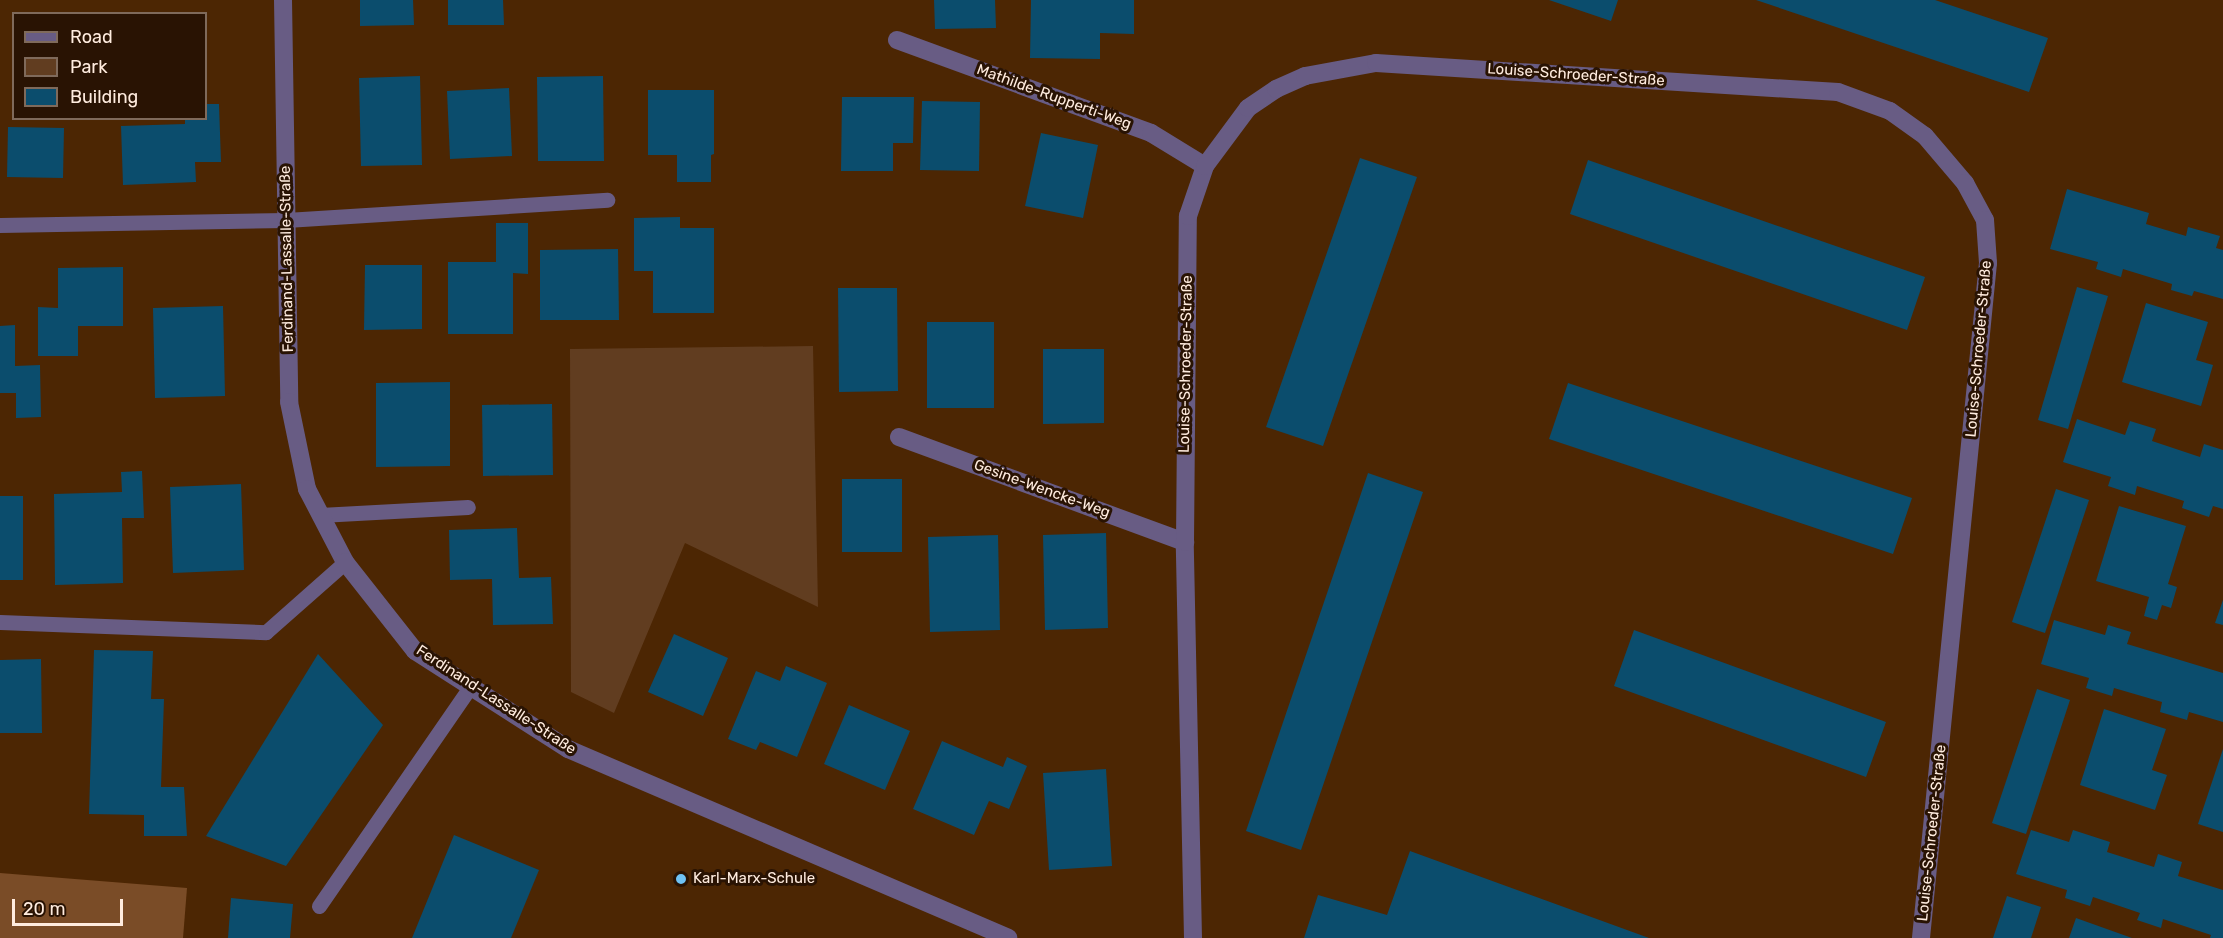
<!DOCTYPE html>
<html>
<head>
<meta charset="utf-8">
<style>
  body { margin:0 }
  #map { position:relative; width:2223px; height:938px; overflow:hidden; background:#4c2603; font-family:Rubik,sans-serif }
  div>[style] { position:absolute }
  .green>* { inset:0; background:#613d20 }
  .forest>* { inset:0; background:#7a4c27 }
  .building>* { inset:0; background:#0b4d6d }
  .lane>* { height:15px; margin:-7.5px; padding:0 7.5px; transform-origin:7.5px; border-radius:7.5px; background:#685c84 }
  .street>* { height:18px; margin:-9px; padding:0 9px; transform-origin:9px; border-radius:9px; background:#685c84 }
  .dots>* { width:16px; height:16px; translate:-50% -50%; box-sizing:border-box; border:3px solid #291303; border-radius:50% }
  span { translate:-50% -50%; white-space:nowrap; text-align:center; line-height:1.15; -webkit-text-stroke:6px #291303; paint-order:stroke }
  .street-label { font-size:15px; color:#ffecdf }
  .poi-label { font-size:15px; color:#ffecdf }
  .left { translate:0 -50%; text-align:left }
  .legend { position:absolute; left:12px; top:12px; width:195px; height:108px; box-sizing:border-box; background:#291303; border:2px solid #7f6a5b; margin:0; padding:8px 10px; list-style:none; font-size:18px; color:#ffecdf }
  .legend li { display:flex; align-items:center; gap:12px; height:30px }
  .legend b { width:30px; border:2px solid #7f6a5b }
  .scale { position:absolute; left:12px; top:899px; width:111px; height:27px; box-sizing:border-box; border:3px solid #ffecdf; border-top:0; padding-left:8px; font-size:18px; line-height:21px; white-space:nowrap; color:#ffecdf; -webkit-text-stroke:4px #291303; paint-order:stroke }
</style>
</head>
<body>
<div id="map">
  <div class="green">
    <div style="clip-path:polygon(813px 346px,818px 607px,685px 543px,614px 713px,571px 692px,570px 349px)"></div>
  </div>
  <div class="forest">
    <div style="clip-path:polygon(0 873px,187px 888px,183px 938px,0 938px)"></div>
  </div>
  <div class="building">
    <div style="clip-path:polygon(360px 0,413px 0,414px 25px,360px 26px)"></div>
    <div style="clip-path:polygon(448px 0,503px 0,504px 25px,448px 25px)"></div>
    <div style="clip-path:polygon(934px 0,995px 0,996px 28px,935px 29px)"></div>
    <div style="clip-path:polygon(1031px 0,1134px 0,1134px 34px,1100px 33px,1100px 59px,1030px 58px)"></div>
    <div style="clip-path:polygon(1549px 0,1618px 0,1611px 21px)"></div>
    <div style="clip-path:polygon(1756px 0,1935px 0,2048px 38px,2029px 92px)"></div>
    <div style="clip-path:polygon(420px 76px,422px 165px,361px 166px,359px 78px)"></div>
    <div style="clip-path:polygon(603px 76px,604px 161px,538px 161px,537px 77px)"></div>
    <div style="clip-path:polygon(509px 88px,512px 156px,450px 159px,447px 91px)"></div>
    <div style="clip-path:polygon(648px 90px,714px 90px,714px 154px,711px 155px,711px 182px,677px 182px,677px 155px,648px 155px)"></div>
    <div style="clip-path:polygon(842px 97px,914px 97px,913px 143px,893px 143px,893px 171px,841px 171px)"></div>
    <div style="clip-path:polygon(922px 101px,980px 102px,979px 171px,920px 170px)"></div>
    <div style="clip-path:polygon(206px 104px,219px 104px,221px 162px,195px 162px,196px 182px,123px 185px,121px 126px,185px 124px,185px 118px,206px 118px)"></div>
    <div style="clip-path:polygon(8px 127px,64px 128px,63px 178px,7px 177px)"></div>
    <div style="clip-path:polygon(1041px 133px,1098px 145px,1083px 218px,1025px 206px)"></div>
    <div style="clip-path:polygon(1360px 158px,1417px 177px,1323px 446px,1266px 427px)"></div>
    <div style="clip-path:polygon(1588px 160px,1925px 277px,1907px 330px,1570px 214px)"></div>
    <div style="clip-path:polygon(2067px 189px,2149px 213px,2146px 224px,2186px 236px,2188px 227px,2220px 236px,2216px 248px,2223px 250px,2223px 299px,2194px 291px,2192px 296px,2171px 290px,2172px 284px,2123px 269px,2121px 277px,2096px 269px,2098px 262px,2050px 249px)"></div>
    <div style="clip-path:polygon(680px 217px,680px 228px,714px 228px,714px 313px,653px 313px,653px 271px,634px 271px,634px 218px)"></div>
    <div style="clip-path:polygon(496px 223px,528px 223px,528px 274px,513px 273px,513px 334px,448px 334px,448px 262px,496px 262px)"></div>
    <div style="clip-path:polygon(618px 249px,619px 320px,540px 320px,540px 250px)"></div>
    <div style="clip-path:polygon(365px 265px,422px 265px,422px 329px,364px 330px)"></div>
    <div style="clip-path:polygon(123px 267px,123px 326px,78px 326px,78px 356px,38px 356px,38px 307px,58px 308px,58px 268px)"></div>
    <div style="clip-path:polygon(2077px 287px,2108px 296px,2068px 429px,2038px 420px)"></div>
    <div style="clip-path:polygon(838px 288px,897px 288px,898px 391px,839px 392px)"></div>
    <div style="clip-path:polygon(2146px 303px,2208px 322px,2196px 360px,2213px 365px,2201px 406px,2122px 382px)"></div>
    <div style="clip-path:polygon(223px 306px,225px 396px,155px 398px,153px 308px)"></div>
    <div style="clip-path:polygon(927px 322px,994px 322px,994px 408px,927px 408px)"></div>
    <div style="clip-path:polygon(15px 325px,15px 366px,40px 365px,41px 417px,16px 418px,16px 393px,0 393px,0 326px)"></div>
    <div style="clip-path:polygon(1043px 349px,1104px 349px,1104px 423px,1043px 424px)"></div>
    <div style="clip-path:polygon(450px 382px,450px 466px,376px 467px,376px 383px)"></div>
    <div style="clip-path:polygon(1568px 383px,1912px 498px,1893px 554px,1549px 439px)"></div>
    <div style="clip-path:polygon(552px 404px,553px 475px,483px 476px,482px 405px)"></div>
    <div style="clip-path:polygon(2077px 419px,2125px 435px,2130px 421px,2156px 429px,2152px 441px,2200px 457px,2204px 444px,2223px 450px,2223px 509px,2213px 506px,2209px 517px,2182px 508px,2184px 501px,2137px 486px,2135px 495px,2108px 486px,2111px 477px,2063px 462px)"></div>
    <div style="clip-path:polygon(142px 471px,144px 518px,122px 518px,123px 583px,55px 585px,54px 494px,122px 492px,121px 472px)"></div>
    <div style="clip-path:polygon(1368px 473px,1423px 492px,1301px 850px,1246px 831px)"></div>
    <div style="clip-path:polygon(842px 479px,902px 479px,902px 552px,842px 552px)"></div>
    <div style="clip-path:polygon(241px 484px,244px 570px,173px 573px,170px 487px)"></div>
    <div style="clip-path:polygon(2056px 489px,2089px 500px,2045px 633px,2012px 622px)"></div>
    <div style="clip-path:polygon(0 496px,23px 496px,23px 580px,0 580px)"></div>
    <div style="clip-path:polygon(2119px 506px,2186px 526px,2168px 584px,2177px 587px,2171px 608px,2162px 605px,2157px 620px,2144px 616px,2149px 597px,2096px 581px)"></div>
    <div style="clip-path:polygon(517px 528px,519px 578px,551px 577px,553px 624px,493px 625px,492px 579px,450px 580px,449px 530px)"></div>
    <div style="clip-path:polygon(1106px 533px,1108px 628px,1045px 630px,1043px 535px)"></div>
    <div style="clip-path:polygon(998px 535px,1000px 630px,930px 632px,928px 537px)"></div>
    <div style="clip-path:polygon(2223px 600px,2223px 625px,2215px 623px)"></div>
    <div style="clip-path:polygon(2054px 620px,2105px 635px,2108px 625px,2131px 632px,2127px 644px,2223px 673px,2223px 722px,2189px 712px,2187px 720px,2160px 712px,2162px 702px,2114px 688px,2112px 696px,2086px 688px,2089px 678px,2041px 664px)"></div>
    <div style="clip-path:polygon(1634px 630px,1886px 722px,1866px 777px,1614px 686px)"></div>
    <div style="clip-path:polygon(674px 634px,728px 658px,703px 716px,648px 692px)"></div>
    <div style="clip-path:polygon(94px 650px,153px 651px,151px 699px,164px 699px,161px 787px,184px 787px,187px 836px,144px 836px,144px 815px,89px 814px)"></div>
    <div style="clip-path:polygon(318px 654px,383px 725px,286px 866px,206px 836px)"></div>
    <div style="clip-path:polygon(41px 659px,42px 733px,0 733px,0 660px)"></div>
    <div style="clip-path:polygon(786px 666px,827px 683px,797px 757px,760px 742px,756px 750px,728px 739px,756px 671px,780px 681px)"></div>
    <div style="clip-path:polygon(2037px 689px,2070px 700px,2026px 834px,1992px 823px)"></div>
    <div style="clip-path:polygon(849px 705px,910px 731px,885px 790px,824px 764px)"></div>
    <div style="clip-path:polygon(2104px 709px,2166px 729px,2152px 770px,2167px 775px,2155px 810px,2080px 785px)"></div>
    <div style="clip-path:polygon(942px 741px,1003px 767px,1007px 757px,1027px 766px,1009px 809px,989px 801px,974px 835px,913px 809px)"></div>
    <div style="clip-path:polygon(2223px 749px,2223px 832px,2198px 824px)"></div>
    <div style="clip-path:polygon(1106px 769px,1112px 866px,1049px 870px,1043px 773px)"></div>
    <div style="clip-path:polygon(2031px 830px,2069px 842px,2073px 830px,2110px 842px,2107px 852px,2154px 867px,2158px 854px,2182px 862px,2178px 876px,2223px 890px,2223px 938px,2210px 938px,2211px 935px,2163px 919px,2161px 928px,2137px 920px,2140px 913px,2093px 897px,2090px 906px,2065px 898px,2067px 890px,2016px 874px)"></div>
    <div style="clip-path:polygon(454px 835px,539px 870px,511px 938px,412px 938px)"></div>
    <div style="clip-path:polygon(1410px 851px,1649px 938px,1304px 938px,1318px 895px,1387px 915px)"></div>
    <div style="clip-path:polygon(2007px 896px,2041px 907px,2031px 938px,1993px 938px)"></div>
    <div style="clip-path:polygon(231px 898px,293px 904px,290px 938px,228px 938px)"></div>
    <div style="clip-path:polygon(2076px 918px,2132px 938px,2069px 938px)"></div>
  </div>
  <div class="lane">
    <div style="left:0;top:225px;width:286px;rotate:-1deg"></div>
    <div style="left:286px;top:220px;width:322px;rotate:-3.6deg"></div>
    <div style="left:320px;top:515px;width:148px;rotate:-3.1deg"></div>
    <div style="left:0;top:622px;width:266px;rotate:2.2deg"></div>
    <div style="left:266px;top:632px;width:106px;rotate:-41.5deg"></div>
    <div style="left:319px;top:906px;width:267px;rotate:-55.4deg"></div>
  </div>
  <div class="street">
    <div style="left:283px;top:0;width:402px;rotate:89.1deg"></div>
    <div style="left:289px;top:402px;width:89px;rotate:78.3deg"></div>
    <div style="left:307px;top:489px;width:82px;rotate:62.5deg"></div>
    <div style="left:345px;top:562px;width:113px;rotate:51.8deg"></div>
    <div style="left:415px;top:651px;width:182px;rotate:32.6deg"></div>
    <div style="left:568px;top:749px;width:479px;rotate:23.2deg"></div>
    <div style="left:897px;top:40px;width:270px;rotate:20.1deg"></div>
    <div style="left:1151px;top:133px;width:63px;rotate:31.4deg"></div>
    <div style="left:899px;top:437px;width:305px;rotate:20.2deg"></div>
    <div style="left:1193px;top:938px;width:396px;rotate:-91.2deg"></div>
    <div style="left:1185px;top:542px;width:326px;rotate:-89.5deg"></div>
    <div style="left:1188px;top:216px;width:53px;rotate:-71.2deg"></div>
    <div style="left:1205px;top:166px;width:72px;rotate:-53.4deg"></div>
    <div style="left:1248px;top:108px;width:34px;rotate:-34deg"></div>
    <div style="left:1276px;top:89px;width:32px;rotate:-24deg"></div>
    <div style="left:1305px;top:76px;width:72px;rotate:-10.4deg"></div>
    <div style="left:1376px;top:63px;width:463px;rotate:3.6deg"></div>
    <div style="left:1838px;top:92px;width:55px;rotate:20.1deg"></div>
    <div style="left:1890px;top:111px;width:43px;rotate:35.5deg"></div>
    <div style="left:1925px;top:136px;width:62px;rotate:49.6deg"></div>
    <div style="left:1965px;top:183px;width:42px;rotate:61.6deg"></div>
    <div style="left:1985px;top:220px;width:43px;rotate:86deg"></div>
    <div style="left:1988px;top:263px;width:678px;rotate:95.67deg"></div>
  </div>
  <div class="dots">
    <div style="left:681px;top:879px;background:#6fc2f4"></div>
  </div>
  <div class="street-label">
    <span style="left:1576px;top:75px;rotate:4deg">Louise-Schroeder-Straße</span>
    <span style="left:1054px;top:97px;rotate:20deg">Mathilde-Rupperti-Weg</span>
    <span style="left:287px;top:259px;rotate:-91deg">Ferdinand-Lassalle-Straße</span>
    <span style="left:1979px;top:349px;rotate:-85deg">Louise-Schroeder-Straße</span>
    <span style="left:1186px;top:364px;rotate:-89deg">Louise-Schroeder-Straße</span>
    <span style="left:1042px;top:489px;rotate:20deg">Gesine-Wencke-Weg</span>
    <span style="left:496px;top:700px;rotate:33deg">Ferdinand-Lassalle-Straße</span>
    <span style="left:1932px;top:833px;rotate:-84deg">Louise-Schroeder-Straße</span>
  </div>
  <div class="poi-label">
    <span class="left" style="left:693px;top:879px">Karl-Marx-Schule</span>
  </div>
  <ul class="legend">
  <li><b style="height:8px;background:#685c84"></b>Road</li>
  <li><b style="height:16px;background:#613d20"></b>Park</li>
  <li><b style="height:16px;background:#0b4d6d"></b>Building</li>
  </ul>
  <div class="scale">20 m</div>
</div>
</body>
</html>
